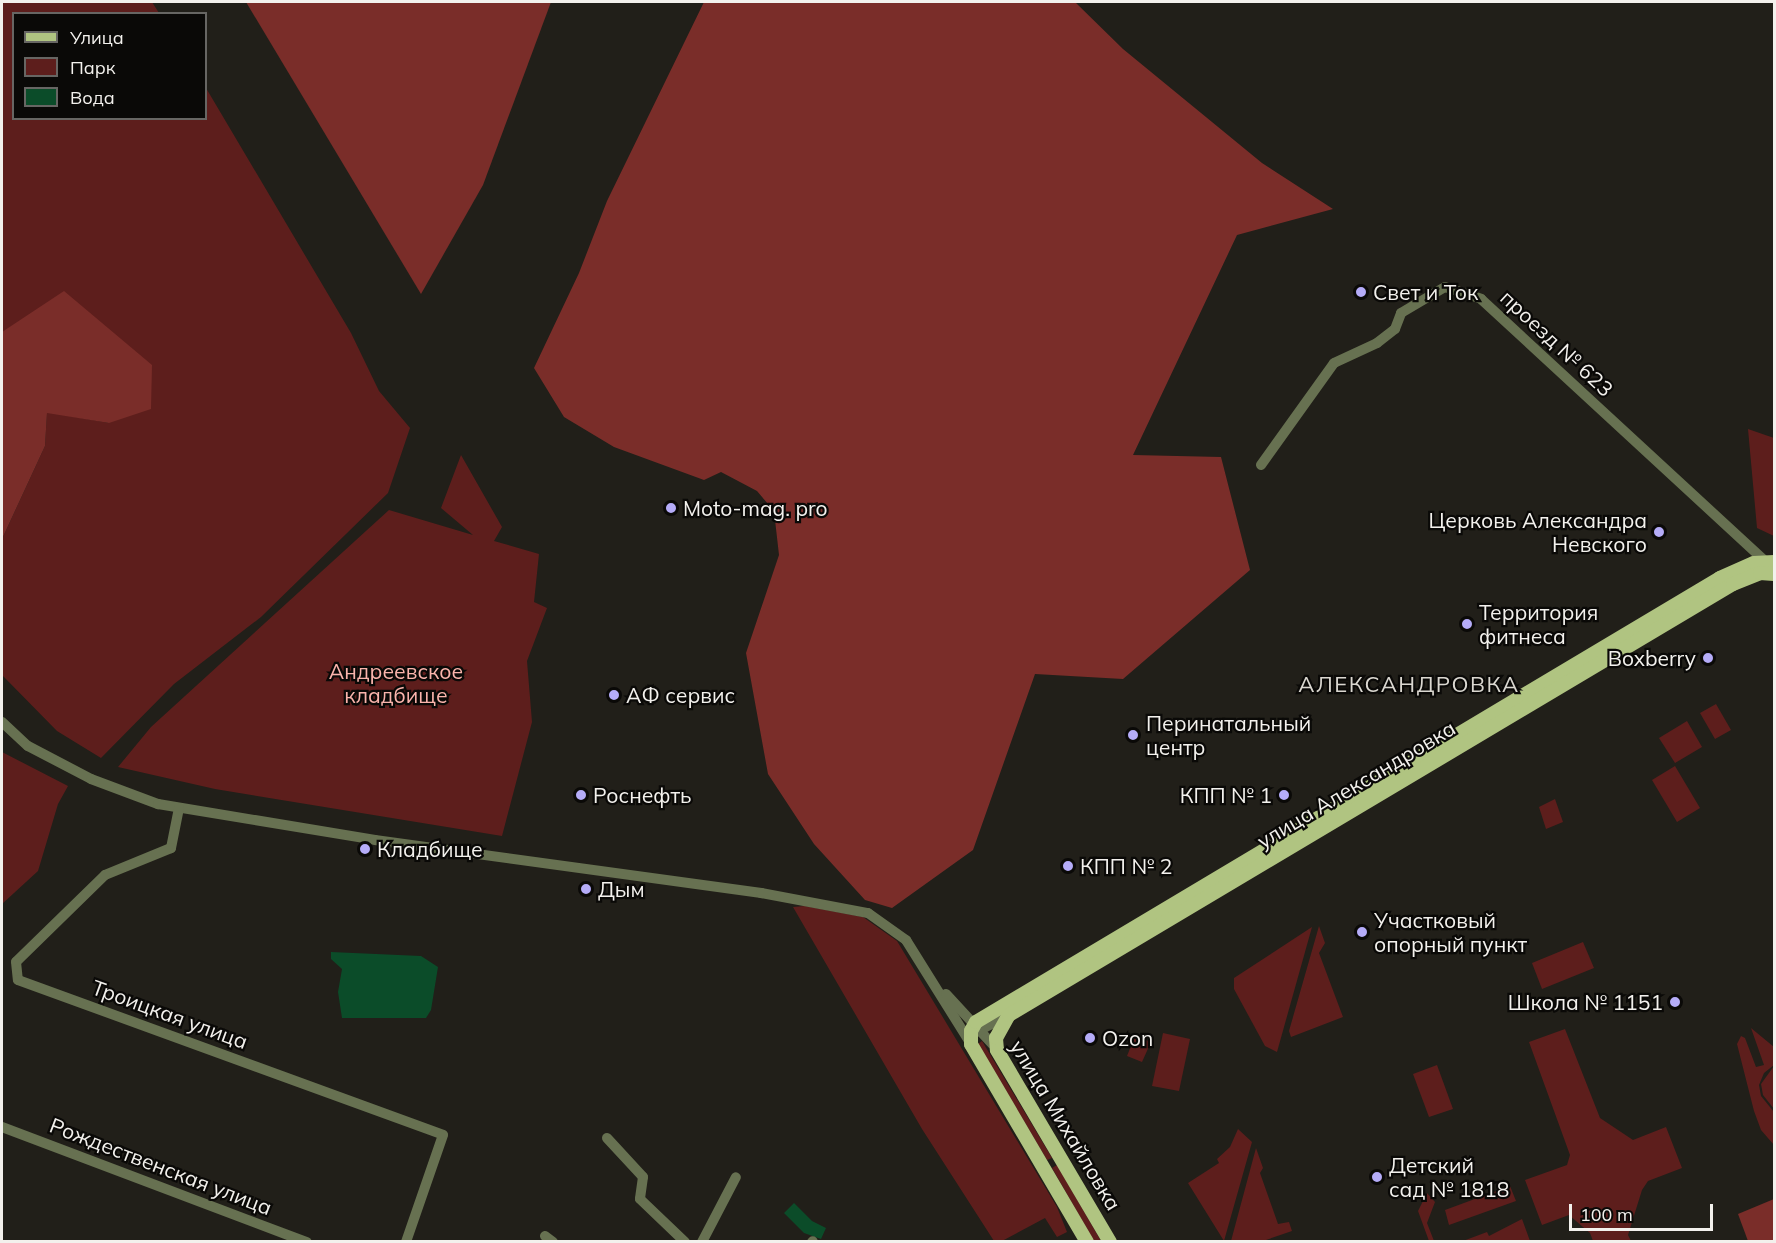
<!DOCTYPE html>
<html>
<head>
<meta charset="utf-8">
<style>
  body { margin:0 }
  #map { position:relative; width:1776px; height:1243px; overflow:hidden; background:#211f19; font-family:Mulish,sans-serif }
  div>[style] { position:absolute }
  .green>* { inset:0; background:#5d1e1c }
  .forest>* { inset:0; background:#7a2d29 }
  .water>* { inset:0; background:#0b4c29 }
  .minor>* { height:10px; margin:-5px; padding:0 5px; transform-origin:5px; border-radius:5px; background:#677151 }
  .major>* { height:14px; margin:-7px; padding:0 7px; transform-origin:7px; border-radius:7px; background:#b0c481 }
  .dots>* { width:16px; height:16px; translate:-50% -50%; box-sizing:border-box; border:3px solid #0a0907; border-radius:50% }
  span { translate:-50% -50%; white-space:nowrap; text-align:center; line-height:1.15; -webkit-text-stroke:4.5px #0a0907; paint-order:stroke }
  .poi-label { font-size:21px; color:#f3f1ed }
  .left { translate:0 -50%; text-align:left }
  .right { translate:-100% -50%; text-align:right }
  .street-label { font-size:21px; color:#f3f1ed }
  .park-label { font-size:21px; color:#fab4ac }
  .neighbourhood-label { font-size:22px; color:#dad7d0; letter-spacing:1.5px }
  .frame { position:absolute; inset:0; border:3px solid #f3f1ed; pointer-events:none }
  .legend { position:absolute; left:12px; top:12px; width:195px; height:108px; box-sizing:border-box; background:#0a0907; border:2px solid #676663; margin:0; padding:8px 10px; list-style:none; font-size:18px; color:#f3f1ed }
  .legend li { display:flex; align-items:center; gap:12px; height:30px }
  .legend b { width:30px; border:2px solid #676663 }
  .scale { position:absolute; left:1569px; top:1204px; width:144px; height:27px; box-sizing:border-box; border:3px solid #f3f1ed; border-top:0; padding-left:8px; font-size:18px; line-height:21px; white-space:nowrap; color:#f3f1ed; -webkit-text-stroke:4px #0a0907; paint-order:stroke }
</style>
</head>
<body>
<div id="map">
  <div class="green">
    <div style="clip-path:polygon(2px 2px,152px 2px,159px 13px,14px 14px,14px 118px,206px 118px,206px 88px,351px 333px,379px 391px,410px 428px,388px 493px,261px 617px,174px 684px,101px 758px,57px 731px,2px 675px,2px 539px,45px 446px,47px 412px,109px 423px,13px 327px,2px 332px)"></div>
    <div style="clip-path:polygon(1748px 429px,1774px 438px,1774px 536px,1757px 528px)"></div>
    <div style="clip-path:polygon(461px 455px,502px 527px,494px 541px,539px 554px,534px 602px,547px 608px,527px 661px,532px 722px,502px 836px,215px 789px,118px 767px,151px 727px,389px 510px,473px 535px,441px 508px)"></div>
    <div style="clip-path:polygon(1716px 704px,1731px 730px,1715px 739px,1700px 713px)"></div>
    <div style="clip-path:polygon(1687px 721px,1702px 747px,1675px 763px,1659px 738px)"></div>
    <div style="clip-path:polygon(2px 752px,68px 786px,58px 804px,38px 871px,2px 904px)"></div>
    <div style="clip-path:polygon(1675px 766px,1700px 808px,1677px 822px,1652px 780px)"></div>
    <div style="clip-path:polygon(1555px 799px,1563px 822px,1546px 829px,1539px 807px)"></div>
    <div style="clip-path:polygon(805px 906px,863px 917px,897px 941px,1057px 1207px,1067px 1232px,1057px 1237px,1045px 1218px,1002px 1241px,994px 1241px,922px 1129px,793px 907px)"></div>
    <div style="clip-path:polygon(1319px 926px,1325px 943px,1319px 953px,1343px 1017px,1291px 1037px,1289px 1031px)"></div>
    <div style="clip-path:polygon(1312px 927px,1277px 1052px,1265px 1046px,1234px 989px,1234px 978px)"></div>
    <div style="clip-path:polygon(1583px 942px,1594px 968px,1542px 989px,1532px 963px)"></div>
    <div style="clip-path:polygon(1751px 1028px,1774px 1047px,1774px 1065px,1764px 1073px,1759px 1085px,1761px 1096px,1774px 1112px,1774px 1145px,1761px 1130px,1754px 1111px,1737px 1044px,1741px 1036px,1745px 1038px,1756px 1067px,1764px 1065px)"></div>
    <div style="clip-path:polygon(1565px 1029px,1600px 1118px,1633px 1140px,1666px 1127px,1682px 1168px,1648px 1181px,1642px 1190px,1628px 1235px,1631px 1241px,1593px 1241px,1590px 1233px,1569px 1215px,1542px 1225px,1525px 1180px,1567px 1165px,1570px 1155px,1529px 1042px)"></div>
    <div style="clip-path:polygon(1163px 1033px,1190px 1039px,1179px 1091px,1152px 1086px)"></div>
    <div style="clip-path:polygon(1135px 1036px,1151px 1042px,1142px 1062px,1127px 1056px)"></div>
    <div style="clip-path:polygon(982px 1041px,1052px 1158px,1047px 1160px,978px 1044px)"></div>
    <div style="clip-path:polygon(1437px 1065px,1453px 1109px,1429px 1117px,1413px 1074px)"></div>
    <div style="clip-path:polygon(1774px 1066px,1774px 1109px,1763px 1095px,1761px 1084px)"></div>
    <div style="clip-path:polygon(1238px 1129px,1252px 1142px,1224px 1241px,1188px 1183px,1219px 1163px,1217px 1159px,1230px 1147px)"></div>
    <div style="clip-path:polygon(1256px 1148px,1263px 1168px,1260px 1173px,1278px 1224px,1289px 1222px,1292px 1231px,1263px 1241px,1231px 1241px)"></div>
    <div style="clip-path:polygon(1057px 1165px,1101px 1241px,1094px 1241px,1052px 1168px)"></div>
    <div style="clip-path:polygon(1510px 1186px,1516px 1201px,1449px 1225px,1445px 1210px)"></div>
    <div style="clip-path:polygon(1427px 1193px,1435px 1202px,1427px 1223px,1434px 1241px,1429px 1241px,1418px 1211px)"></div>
    <div style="clip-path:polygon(1522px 1219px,1530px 1241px,1463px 1241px,1487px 1232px,1489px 1236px)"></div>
  </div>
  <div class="forest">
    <div style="clip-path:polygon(246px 2px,551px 2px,483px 185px,421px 294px)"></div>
    <div style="clip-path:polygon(704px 2px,1075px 2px,1123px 49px,1262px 163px,1333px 209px,1237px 235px,1133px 455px,1221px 457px,1250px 570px,1123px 679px,1035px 674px,973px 850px,892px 908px,865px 900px,814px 844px,768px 774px,746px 653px,779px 555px,774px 511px,757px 491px,721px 472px,704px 480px,614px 447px,564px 417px,534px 368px,579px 273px,607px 201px)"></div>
    <div style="clip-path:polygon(64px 291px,152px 365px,151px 409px,109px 423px,47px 413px,45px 446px,2px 539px,2px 332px)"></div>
    <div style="clip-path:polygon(1774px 1199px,1774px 1241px,1748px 1241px,1738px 1214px)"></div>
  </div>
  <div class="water">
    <div style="clip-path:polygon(331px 952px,421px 956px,438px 967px,431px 1010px,426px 1018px,342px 1018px,338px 992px,342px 969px,331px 959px)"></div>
    <div style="clip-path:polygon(794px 1203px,812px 1221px,826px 1228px,821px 1239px,804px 1233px,784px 1213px)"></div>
  </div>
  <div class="minor">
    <div style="left:1261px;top:465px;width:125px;rotate:-54.4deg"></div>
    <div style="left:1334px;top:363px;width:47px;rotate:-24.9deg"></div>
    <div style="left:1377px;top:343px;width:23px;rotate:-38deg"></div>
    <div style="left:1395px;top:329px;width:17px;rotate:-69deg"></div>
    <div style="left:1401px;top:313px;width:51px;rotate:-30.6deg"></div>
    <div style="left:1445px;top:287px;width:38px;rotate:18deg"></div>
    <div style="left:1481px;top:299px;width:393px;rotate:42.7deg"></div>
    <div style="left:2px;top:722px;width:35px;rotate:43deg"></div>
    <div style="left:28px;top:746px;width:71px;rotate:27.6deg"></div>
    <div style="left:91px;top:779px;width:72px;rotate:20.5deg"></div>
    <div style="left:158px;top:804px;width:220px;rotate:9.4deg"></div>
    <div style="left:375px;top:840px;width:390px;rotate:7.8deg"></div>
    <div style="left:761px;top:893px;width:109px;rotate:10.6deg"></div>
    <div style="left:868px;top:913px;width:47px;rotate:35.4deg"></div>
    <div style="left:906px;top:940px;width:123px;rotate:58deg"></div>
    <div style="left:179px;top:808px;width:41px;rotate:101.3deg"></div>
    <div style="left:171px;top:848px;width:71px;rotate:157.8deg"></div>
    <div style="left:105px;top:875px;width:124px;rotate:135.7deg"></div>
    <div style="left:16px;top:962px;width:18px;rotate:84deg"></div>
    <div style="left:18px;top:980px;width:452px;rotate:20deg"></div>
    <div style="left:443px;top:1135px;width:113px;rotate:109.1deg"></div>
    <div style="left:946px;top:994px;width:75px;rotate:47.2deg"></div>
    <div style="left:976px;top:1032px;width:36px;rotate:-27deg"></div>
    <div style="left:2px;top:1127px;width:326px;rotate:20.7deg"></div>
    <div style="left:607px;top:1138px;width:53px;rotate:47.3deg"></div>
    <div style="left:643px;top:1177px;width:22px;rotate:98deg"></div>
    <div style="left:640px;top:1199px;width:62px;rotate:43.7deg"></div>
    <div style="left:545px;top:1236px;width:10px;rotate:37deg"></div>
    <div style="left:702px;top:1242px;width:73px;rotate:-62.4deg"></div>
    <div style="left:812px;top:1242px;width:1px;rotate:-45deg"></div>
  </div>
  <div class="major">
    <div style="left:1087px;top:1242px;width:229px;rotate:-120.4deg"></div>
    <div style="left:971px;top:1044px;width:13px;rotate:-90deg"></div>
    <div style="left:971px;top:1031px;width:10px;rotate:-61deg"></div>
    <div style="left:976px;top:1022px;width:866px;rotate:-30.83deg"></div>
    <div style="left:1720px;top:578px;width:37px;rotate:-24deg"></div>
    <div style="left:1754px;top:563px;width:20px;rotate:-3deg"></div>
    <div style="left:1110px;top:1242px;width:223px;rotate:-120.5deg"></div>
    <div style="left:997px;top:1050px;width:12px;rotate:-95deg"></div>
    <div style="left:996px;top:1038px;width:26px;rotate:-61deg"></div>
    <div style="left:1009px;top:1015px;width:843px;rotate:-30.77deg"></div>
    <div style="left:1733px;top:584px;width:29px;rotate:-22deg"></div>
    <div style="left:1760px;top:573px;width:14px;rotate:4deg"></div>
  </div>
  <div class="dots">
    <div style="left:1361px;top:292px;background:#b5acf8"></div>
    <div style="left:671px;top:508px;background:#b5acf8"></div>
    <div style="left:1659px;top:532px;background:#b5acf8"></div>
    <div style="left:1467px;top:624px;background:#b5acf8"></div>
    <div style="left:1708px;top:658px;background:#b5acf8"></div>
    <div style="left:614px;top:695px;background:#b5acf8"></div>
    <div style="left:1133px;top:735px;background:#b5acf8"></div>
    <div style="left:581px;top:795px;background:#b5acf8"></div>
    <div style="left:1284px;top:795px;background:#b5acf8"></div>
    <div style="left:365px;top:849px;background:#b5acf8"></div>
    <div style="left:1068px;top:866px;background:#b5acf8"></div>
    <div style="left:586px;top:889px;background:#b5acf8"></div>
    <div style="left:1362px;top:932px;background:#b5acf8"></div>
    <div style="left:1675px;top:1002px;background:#b5acf8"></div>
    <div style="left:1090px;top:1038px;background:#b5acf8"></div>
    <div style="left:1377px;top:1177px;background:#b5acf8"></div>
  </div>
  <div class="poi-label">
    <span class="left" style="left:1373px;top:292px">Свет и Ток</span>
    <span class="left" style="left:683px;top:508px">Moto-mag. pro</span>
    <span class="right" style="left:1647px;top:532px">Церковь Александра<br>Невского</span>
    <span class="left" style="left:1479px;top:624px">Территория<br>фитнеса</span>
    <span class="right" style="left:1696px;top:658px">Boxberry</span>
    <span class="left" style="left:626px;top:695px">АФ сервис</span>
    <span class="left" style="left:1146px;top:735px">Перинатальный<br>центр</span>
    <span class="left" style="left:593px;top:795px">Роснефть</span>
    <span class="right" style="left:1272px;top:795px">КПП № 1</span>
    <span class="left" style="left:377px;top:849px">Кладбище</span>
    <span class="left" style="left:1080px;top:866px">КПП № 2</span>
    <span class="left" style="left:598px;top:889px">Дым</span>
    <span class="left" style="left:1374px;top:932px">Участковый<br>опорный пункт</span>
    <span class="right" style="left:1663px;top:1002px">Школа № 1151</span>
    <span class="left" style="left:1102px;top:1038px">Ozon</span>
    <span class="left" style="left:1389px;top:1177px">Детский<br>сад № 1818</span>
  </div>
  <div class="street-label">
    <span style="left:1557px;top:343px;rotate:43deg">проезд № 623</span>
    <span style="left:1356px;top:784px;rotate:-31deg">улица Александровка</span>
    <span style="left:170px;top:1014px;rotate:20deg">Троицкая улица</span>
    <span style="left:1066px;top:1125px;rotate:59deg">улица Михайловка</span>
    <span style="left:161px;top:1166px;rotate:21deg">Рождественская улица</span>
  </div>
  <div class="park-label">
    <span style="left:396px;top:683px">Андреевское<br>кладбище</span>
  </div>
  <div class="neighbourhood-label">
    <span style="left:1409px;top:685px">АЛЕКСАНДРОВКА</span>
  </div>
  <div class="frame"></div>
  <ul class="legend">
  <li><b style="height:8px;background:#b0c481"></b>Улица</li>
  <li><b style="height:16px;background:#5d1e1c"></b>Парк</li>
  <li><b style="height:16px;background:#0b4c29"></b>Вода</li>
  </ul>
  <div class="scale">100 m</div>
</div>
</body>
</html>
